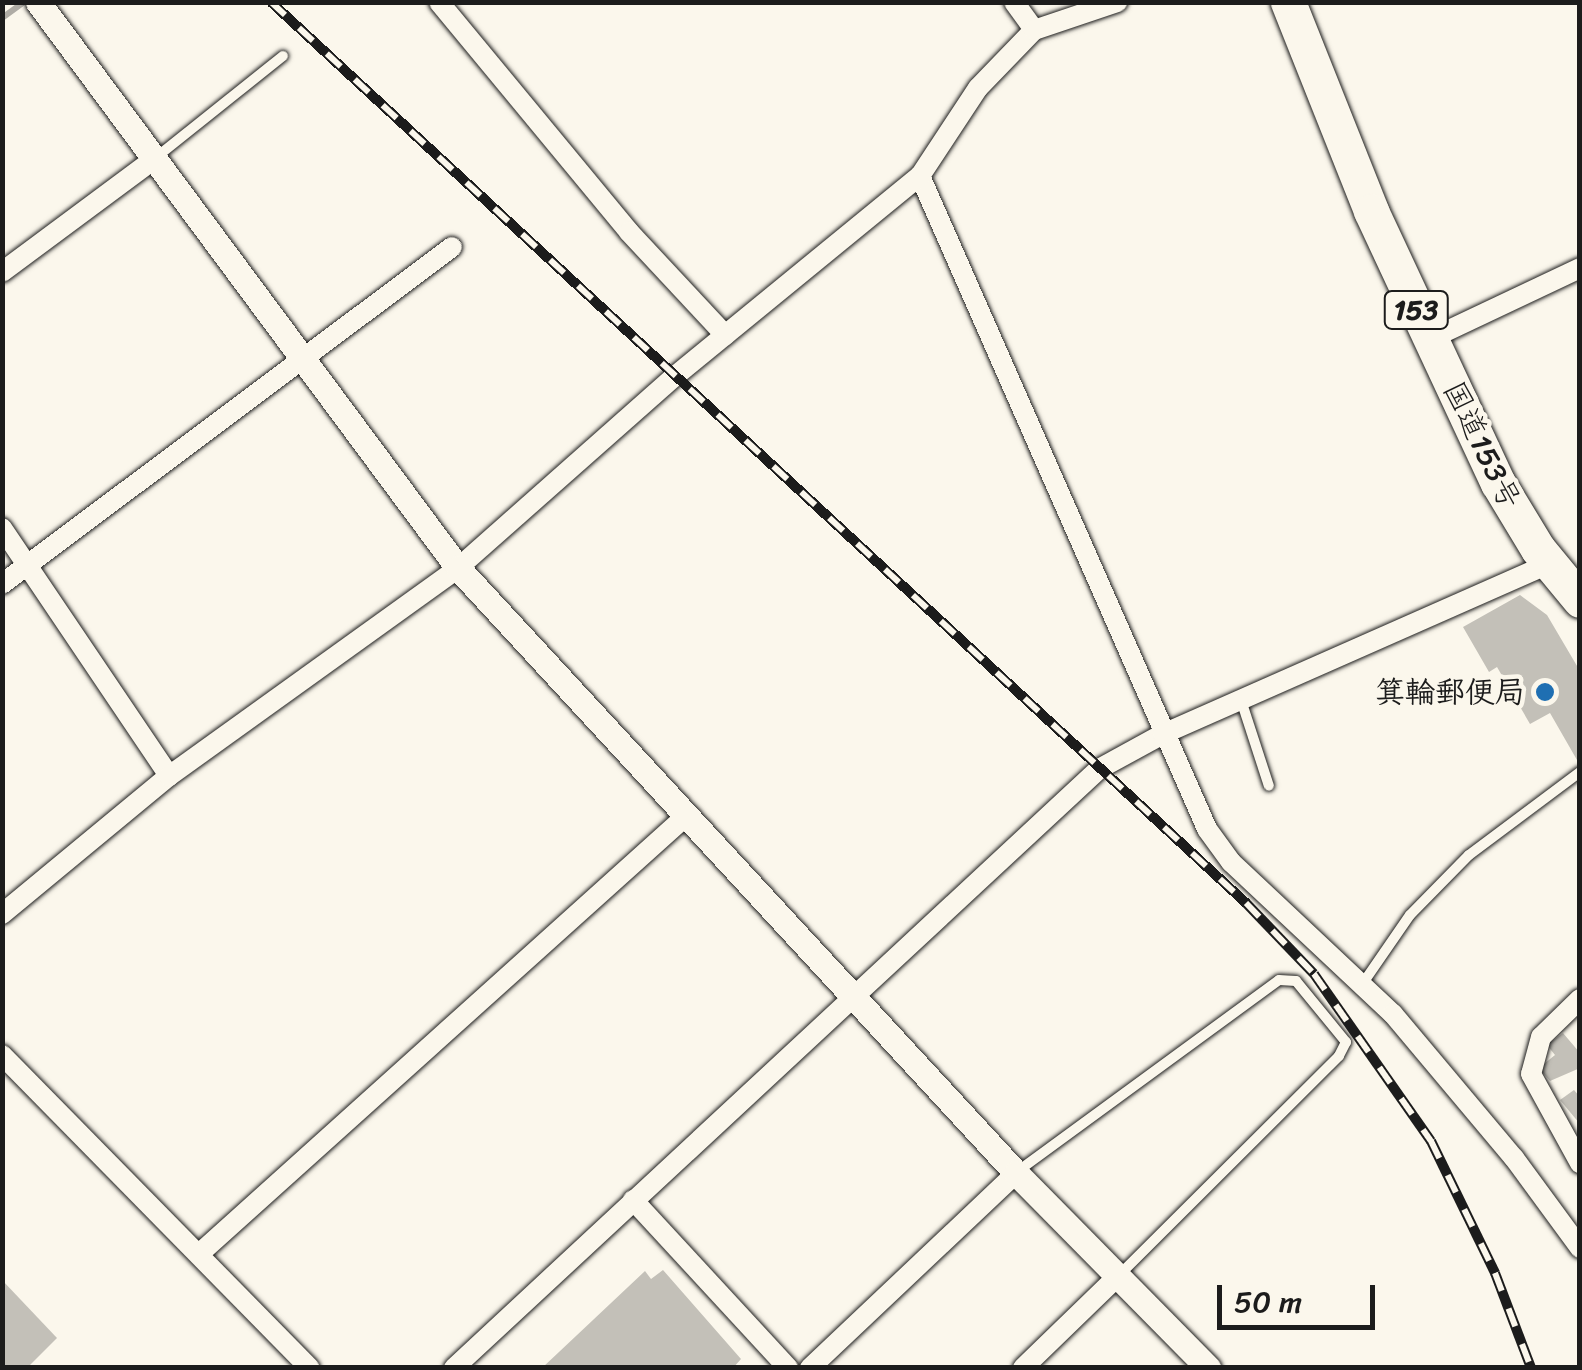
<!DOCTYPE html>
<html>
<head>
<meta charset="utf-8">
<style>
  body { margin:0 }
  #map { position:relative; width:1582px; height:1370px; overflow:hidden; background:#fbf7ec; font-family:Sriracha,"Klee One",sans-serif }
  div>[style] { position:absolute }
  .stream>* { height:6px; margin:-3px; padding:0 3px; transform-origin:3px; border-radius:3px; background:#afaca5 }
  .building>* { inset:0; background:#c3c0b8 }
  .roads { filter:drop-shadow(0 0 2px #1c1c1c) drop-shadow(0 0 2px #1c1c1c) }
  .service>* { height:10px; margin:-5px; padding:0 5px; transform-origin:5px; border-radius:5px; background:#fbf7ec }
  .minor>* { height:20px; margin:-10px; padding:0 10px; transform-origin:10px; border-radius:10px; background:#fbf7ec }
  .tertiary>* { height:25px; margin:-12.5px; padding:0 12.5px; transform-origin:12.5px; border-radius:12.5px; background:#fbf7ec }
  .trunk>* { height:35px; margin:-17.5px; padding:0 17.5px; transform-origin:17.5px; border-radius:17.5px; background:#fbf7ec }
  .rail>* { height:10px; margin-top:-5px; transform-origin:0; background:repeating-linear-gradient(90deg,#fbf7ec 0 19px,#1c1c1c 0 38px); box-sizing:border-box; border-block:2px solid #1c1c1c }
  .dots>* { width:28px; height:28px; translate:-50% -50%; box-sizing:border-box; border:5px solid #fbf7ec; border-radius:50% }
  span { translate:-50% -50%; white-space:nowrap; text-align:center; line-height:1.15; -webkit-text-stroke:9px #fbf7ec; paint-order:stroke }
  .shield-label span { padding:2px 8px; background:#fbf7ec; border:2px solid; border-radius:8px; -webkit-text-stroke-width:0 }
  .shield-label { font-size:28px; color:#1c1c1c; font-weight:700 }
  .street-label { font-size:30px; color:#1c1c1c }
  .poi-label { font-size:30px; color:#1c1c1c; font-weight:700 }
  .right { translate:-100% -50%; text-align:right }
  .frame { position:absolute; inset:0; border:5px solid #1c1c1c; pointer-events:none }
  .scale { position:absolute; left:1217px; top:1285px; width:158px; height:45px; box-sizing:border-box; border:5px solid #1c1c1c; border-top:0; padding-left:12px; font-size:30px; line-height:35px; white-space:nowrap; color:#1c1c1c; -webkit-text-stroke:8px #fbf7ec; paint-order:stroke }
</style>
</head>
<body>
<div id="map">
  <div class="stream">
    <div style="left:2px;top:18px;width:27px;rotate:-36deg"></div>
  </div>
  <div class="building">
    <div style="clip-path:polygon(1520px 595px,1547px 615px,1580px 671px,1577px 760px,1550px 713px,1530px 724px,1497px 667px,1489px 672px,1463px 627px)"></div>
    <div style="clip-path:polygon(1563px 1033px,1580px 1053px,1580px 1068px,1550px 1081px,1539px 1068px,1555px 1055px,1547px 1045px)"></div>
    <div style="clip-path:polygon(1574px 1090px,1580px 1097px,1580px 1124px,1560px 1100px)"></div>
    <div style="clip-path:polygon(663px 1270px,741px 1359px,733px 1368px,542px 1368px,645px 1271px,651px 1279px)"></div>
    <div style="clip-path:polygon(2px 1280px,57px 1338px,27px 1368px,2px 1368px)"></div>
  </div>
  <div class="roads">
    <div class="service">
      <div style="left:154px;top:159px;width:165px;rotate:-38.6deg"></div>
      <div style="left:1241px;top:700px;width:90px;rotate:72deg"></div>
      <div style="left:1361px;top:986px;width:86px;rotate:-55.4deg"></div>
      <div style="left:1410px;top:915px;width:84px;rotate:-45.5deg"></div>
      <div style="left:1469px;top:855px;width:139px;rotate:-36.8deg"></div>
      <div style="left:1018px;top:1171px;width:323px;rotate:-36.2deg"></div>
      <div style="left:1279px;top:980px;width:17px;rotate:3deg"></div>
      <div style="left:1296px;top:981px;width:79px;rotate:50.7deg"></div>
      <div style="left:1346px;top:1042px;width:16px;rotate:117deg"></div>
      <div style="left:1339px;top:1056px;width:309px;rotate:135.1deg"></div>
    </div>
    <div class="minor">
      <div style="left:439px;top:2px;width:298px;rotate:50.4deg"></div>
      <div style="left:629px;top:232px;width:141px;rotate:47deg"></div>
      <div style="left:1014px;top:2px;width:34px;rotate:54deg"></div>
      <div style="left:920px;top:176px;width:713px;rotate:66.27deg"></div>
      <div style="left:1207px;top:829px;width:41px;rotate:54deg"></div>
      <div style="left:1231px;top:862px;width:222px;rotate:43.2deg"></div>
      <div style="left:1393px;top:1014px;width:188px;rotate:50deg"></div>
      <div style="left:1514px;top:1158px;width:112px;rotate:53.7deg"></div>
      <div style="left:2px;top:272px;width:189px;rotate:-36.6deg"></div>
      <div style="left:1430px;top:339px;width:166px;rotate:-25.3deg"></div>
      <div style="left:2px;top:528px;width:299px;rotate:56deg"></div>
      <div style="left:2px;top:584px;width:562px;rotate:-36.83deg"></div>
      <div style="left:2px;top:914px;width:217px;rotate:-39.6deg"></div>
      <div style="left:169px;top:776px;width:356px;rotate:-35.7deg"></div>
      <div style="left:458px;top:568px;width:288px;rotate:-41.5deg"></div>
      <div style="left:674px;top:377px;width:318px;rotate:-39.3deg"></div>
      <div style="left:920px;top:176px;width:105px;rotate:-56.6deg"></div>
      <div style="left:978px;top:88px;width:81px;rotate:-46deg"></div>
      <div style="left:1034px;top:30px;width:88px;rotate:-18.6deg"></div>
      <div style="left:1580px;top:999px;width:54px;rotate:135.7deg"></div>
      <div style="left:1541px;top:1037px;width:38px;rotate:105deg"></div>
      <div style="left:1531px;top:1074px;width:102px;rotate:61.2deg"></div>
      <div style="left:2px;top:1055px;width:439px;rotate:45.5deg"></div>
      <div style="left:633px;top:1200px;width:229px;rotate:47.3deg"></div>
      <div style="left:199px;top:1254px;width:655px;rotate:-41.97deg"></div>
      <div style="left:454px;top:1368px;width:880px;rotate:-42.88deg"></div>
      <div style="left:1099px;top:769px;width:73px;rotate:-28.7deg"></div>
      <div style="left:1163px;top:734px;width:422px;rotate:-23.8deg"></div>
      <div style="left:810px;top:1368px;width:284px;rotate:-43.4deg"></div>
      <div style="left:1023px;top:1368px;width:135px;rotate:-44.1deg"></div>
    </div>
    <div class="tertiary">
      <div style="left:38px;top:2px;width:705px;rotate:53.42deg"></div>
      <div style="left:458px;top:568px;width:823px;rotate:47.31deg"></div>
      <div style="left:1016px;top:1173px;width:274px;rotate:45.4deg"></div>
    </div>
    <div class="trunk">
      <div style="left:1288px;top:2px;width:225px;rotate:68.3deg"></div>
      <div style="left:1371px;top:211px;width:300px;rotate:65deg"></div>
      <div style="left:1498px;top:483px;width:77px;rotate:58.8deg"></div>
      <div style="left:1538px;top:549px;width:66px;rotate:50.5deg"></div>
    </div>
  </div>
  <div class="rail">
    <div style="left:271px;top:2px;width:1328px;rotate:42.74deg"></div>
    <div style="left:1246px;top:903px;width:98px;rotate:46.2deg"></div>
    <div style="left:1314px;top:974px;width:204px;rotate:55deg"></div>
    <div style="left:1431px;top:1141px;width:147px;rotate:64.1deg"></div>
    <div style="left:1495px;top:1273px;width:102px;rotate:69.2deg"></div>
  </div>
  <div class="dots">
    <div style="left:1545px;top:692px;background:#1f6fb2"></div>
  </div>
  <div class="shield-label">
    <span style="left:1416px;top:310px">153</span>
  </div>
  <div class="street-label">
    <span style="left:1482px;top:445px;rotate:64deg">国道153号</span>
  </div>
  <div class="poi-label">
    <span class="right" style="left:1525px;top:692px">箕輪郵便局</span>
  </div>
  <div class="frame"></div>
  <div class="scale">50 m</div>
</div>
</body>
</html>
